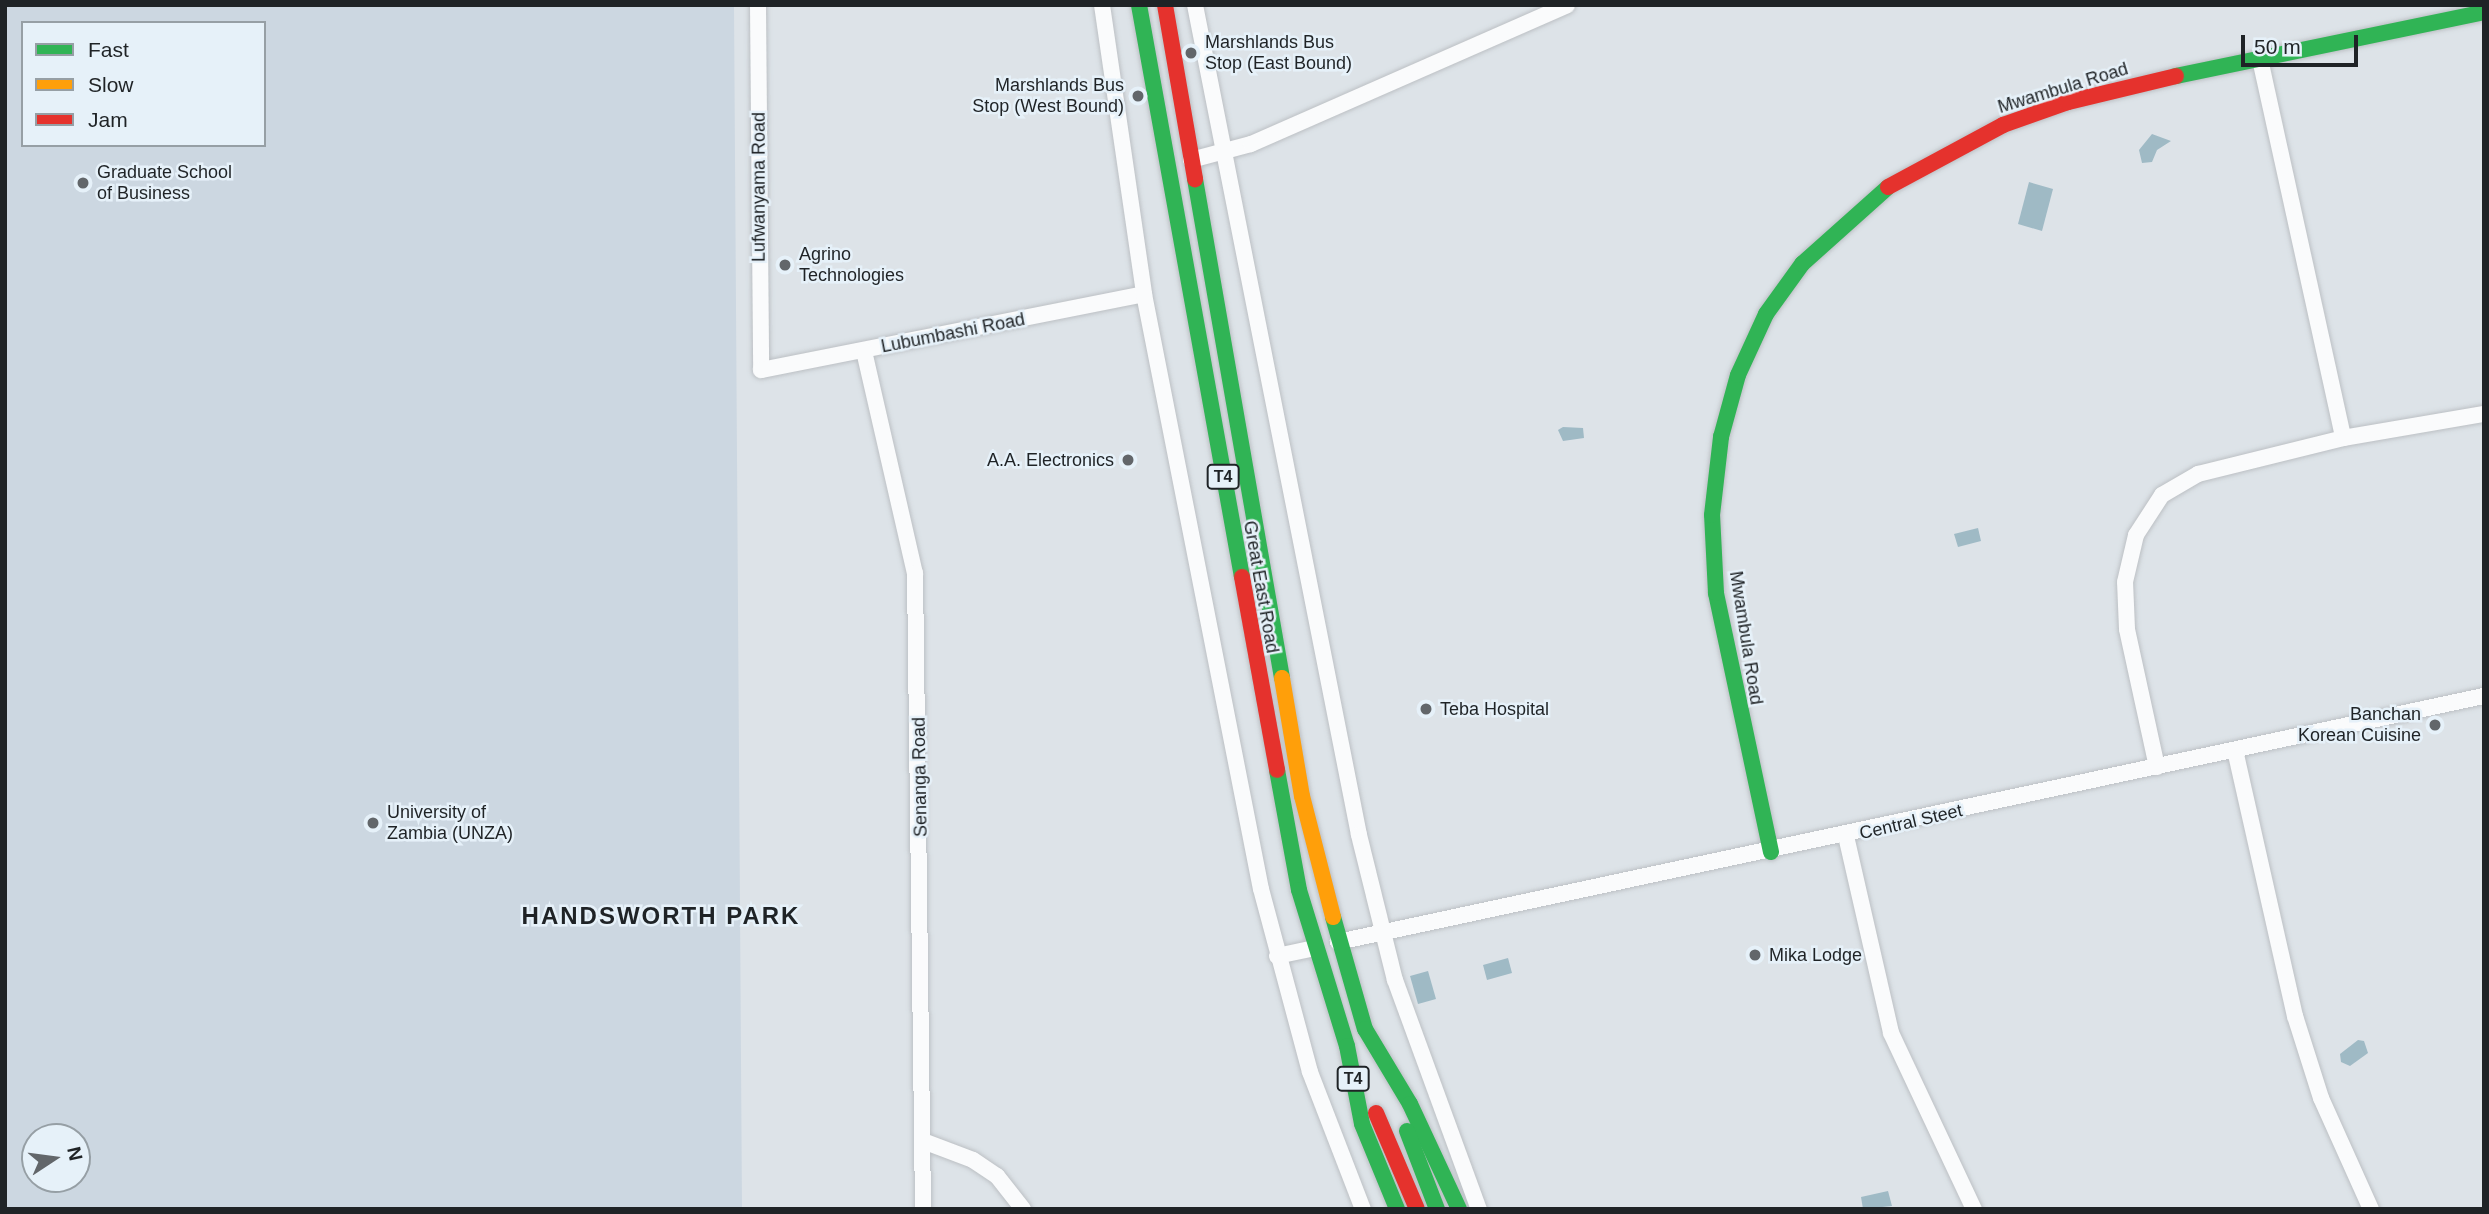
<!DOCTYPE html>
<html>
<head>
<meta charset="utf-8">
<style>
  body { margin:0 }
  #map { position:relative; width:2489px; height:1214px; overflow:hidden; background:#dde3e8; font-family:Arial,sans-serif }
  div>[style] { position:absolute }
  .built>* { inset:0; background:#ccd7e1 }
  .water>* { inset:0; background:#9fbac5 }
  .roads { filter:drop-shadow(0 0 2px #bcc0c4) drop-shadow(0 0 2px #bcc0c4) }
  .street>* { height:16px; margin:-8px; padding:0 8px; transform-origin:8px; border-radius:8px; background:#fafbfc }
  .fast>* { height:16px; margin:-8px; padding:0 8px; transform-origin:8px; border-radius:8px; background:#30b455 }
  .slow>* { height:16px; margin:-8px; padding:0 8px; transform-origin:8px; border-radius:8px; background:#ff9f0a }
  .jam>* { height:16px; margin:-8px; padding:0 8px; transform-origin:8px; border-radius:8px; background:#e5322d }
  .dots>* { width:19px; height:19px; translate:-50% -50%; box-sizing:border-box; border:4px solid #e6f1f9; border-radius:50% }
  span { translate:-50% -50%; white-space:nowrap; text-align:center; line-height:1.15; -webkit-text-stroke:5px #e6f1f9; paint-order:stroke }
  .shield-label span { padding:2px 5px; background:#e6f1f9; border:2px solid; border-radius:5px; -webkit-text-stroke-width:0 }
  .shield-label { font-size:16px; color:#1f2326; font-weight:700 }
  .poi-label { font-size:18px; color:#1f2326 }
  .left { translate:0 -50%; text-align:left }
  .right { translate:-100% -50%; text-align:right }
  .street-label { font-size:18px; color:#1f2326 }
  .district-label { font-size:24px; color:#1f2326; font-weight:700; letter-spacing:2px }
  .frame { position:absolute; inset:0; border:7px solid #1f2326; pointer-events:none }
  .legend { position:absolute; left:21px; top:21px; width:245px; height:126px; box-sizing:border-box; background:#e6f1f9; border:2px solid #969fa5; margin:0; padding:9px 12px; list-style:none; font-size:21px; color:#1f2326 }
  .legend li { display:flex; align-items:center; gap:14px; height:35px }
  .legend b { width:35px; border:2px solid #969fa5 }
  .north { position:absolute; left:21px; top:1123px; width:70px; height:70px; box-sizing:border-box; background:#e6f1f9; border:2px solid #969fa5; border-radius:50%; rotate:77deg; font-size:19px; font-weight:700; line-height:28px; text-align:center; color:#1f2326 }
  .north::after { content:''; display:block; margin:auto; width:24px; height:32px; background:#62666a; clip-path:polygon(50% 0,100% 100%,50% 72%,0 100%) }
  .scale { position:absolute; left:2241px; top:35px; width:117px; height:32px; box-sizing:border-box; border:4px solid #1f2326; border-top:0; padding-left:9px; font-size:21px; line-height:24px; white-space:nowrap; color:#1f2326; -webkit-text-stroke:5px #e6f1f9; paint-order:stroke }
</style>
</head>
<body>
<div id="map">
  <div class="built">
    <div style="clip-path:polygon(evenodd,5px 5px,734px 5px,742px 1209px,5px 1209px,5px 5px,23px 23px,264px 23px,264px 145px,23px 145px,23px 23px,5px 5px,35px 1137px,77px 1137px,77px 1179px,35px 1179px,35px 1137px)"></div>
  </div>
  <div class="water">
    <div style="clip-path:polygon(2152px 134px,2171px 141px,2157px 150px,2152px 162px,2142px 163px,2139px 150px)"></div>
    <div style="clip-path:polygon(2029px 182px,2053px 189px,2042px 231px,2018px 224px)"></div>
    <div style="clip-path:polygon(1563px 427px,1583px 428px,1584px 438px,1563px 441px,1558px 430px)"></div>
    <div style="clip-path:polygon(1978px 528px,1981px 541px,1958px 547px,1954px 534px)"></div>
    <div style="clip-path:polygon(1508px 958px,1512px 973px,1487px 980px,1483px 965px)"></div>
    <div style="clip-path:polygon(1428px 971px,1436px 999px,1418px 1004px,1410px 976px)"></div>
    <div style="clip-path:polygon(2358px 1040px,2364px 1041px,2368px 1053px,2350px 1066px,2341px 1062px,2340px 1054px)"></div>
    <div style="clip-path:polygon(1888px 1191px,1892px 1206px,1863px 1209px,1861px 1197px)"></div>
  </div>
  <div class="roads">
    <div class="street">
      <div style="left:758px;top:5px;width:365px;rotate:89.5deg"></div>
      <div style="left:761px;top:370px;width:390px;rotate:-11.2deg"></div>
      <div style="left:1102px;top:5px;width:292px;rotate:81.7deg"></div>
      <div style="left:1144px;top:294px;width:606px;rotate:78.88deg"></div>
      <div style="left:1261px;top:889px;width:189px;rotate:75deg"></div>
      <div style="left:1310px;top:1072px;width:147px;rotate:68.9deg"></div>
      <div style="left:1195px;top:5px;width:846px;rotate:78.82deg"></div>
      <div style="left:1359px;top:835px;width:149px;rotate:76.1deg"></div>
      <div style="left:1395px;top:980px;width:244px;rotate:69.9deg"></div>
      <div style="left:2260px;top:59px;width:388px;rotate:77.6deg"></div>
      <div style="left:1191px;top:160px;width:62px;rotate:-14.9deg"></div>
      <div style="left:1251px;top:144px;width:345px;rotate:-23.7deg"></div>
      <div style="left:864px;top:351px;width:228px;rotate:77.1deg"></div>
      <div style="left:915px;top:573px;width:636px;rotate:89.28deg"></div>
      <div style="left:2235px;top:750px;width:273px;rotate:77.3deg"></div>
      <div style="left:2295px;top:1016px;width:86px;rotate:72.4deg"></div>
      <div style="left:2321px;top:1098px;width:122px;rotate:65.8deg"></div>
      <div style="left:2157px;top:767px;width:141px;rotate:-102.3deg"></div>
      <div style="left:2127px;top:629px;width:47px;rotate:-92.4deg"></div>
      <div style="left:2125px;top:582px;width:48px;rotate:-76.8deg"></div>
      <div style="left:2136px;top:535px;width:48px;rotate:-57deg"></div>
      <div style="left:2162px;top:495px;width:42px;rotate:-30.3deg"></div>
      <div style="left:2198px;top:474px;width:149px;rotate:-13.9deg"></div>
      <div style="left:2343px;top:438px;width:143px;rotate:-9.7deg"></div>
      <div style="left:1846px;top:836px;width:202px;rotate:77.1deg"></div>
      <div style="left:1891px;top:1033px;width:195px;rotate:64.8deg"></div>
      <div style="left:1338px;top:942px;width:1172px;rotate:-12.12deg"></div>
      <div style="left:1277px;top:956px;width:38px;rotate:-12deg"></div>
      <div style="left:923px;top:1141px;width:53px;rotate:20.8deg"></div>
      <div style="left:973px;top:1160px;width:29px;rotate:34deg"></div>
      <div style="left:997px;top:1176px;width:42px;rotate:51.8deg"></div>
    </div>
    <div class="fast">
      <div style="left:1139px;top:5px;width:581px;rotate:79.79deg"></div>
      <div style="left:2176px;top:76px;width:315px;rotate:-11.7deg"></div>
      <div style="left:1195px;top:179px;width:507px;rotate:80.11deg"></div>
      <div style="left:1277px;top:770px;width:122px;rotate:79.6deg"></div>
      <div style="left:1299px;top:890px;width:163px;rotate:72.9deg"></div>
      <div style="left:1347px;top:1046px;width:79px;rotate:79.1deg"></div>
      <div style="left:1362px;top:1124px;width:92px;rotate:67.6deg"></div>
      <div style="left:1771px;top:852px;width:265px;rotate:-102deg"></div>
      <div style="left:1716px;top:593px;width:78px;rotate:-92.9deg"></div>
      <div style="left:1712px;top:515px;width:79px;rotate:-83.4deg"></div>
      <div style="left:1721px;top:437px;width:64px;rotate:-74.7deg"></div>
      <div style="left:1738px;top:375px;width:67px;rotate:-65.3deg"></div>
      <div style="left:1766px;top:314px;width:62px;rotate:-54.2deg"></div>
      <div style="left:1802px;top:264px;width:115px;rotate:-41.8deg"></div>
      <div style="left:1333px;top:917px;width:116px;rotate:74.1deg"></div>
      <div style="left:1365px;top:1029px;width:87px;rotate:59deg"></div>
      <div style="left:1410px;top:1104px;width:116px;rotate:65deg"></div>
      <div style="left:1407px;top:1131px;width:84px;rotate:69deg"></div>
    </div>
    <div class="slow">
      <div style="left:1282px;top:678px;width:120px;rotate:80.4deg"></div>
      <div style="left:1302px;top:796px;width:125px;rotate:75.6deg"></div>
    </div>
    <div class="jam">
      <div style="left:1165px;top:5px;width:177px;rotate:80.2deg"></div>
      <div style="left:1888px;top:187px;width:131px;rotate:-28.3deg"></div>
      <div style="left:2003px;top:125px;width:69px;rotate:-19.5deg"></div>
      <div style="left:2068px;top:102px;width:111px;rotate:-13.5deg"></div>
      <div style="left:1242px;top:577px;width:196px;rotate:79.7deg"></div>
      <div style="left:1376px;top:1113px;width:104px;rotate:66.9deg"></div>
    </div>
  </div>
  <div class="dots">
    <div style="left:1191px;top:53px;background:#62666a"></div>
    <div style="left:1138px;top:96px;background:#62666a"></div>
    <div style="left:83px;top:183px;background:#62666a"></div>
    <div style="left:785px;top:265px;background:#62666a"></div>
    <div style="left:1128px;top:460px;background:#62666a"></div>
    <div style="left:1426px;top:709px;background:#62666a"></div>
    <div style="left:2435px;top:725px;background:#62666a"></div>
    <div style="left:373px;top:823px;background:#62666a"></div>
    <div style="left:1755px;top:955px;background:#62666a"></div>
  </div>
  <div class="shield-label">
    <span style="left:1223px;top:477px">T4</span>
    <span style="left:1353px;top:1079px">T4</span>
  </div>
  <div class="poi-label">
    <span class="left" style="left:1205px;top:53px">Marshlands Bus<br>Stop (East Bound)</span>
    <span class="right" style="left:1124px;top:96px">Marshlands Bus<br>Stop (West Bound)</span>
    <span class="left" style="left:97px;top:183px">Graduate School<br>of Business</span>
    <span class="left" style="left:799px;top:265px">Agrino<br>Technologies</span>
    <span class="right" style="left:1114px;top:460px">A.A. Electronics</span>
    <span class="left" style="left:1440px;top:709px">Teba Hospital</span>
    <span class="right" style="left:2421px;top:725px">Banchan<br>Korean Cuisine</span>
    <span class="left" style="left:387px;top:823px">University of<br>Zambia (UNZA)</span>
    <span class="left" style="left:1769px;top:955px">Mika Lodge</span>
  </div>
  <div class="street-label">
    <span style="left:2063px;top:88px;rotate:-17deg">Mwambula Road</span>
    <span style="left:759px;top:187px;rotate:-90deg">Lufwanyama Road</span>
    <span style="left:953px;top:333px;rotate:-11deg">Lubumbashi Road</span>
    <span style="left:1261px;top:587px;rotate:80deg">Great East Road</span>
    <span style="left:1746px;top:638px;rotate:81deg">Mwambula Road</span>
    <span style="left:920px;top:777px;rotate:-91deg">Senanga Road</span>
    <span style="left:1911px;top:822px;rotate:-13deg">Central Steet</span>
  </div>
  <div class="district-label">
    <span style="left:661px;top:916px">HANDSWORTH PARK</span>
  </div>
  <div class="frame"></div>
  <ul class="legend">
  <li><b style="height:9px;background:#30b455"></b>Fast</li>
  <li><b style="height:9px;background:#ff9f0a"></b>Slow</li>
  <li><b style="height:9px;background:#e5322d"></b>Jam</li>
  </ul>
  <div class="north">N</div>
  <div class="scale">50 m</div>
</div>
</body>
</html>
